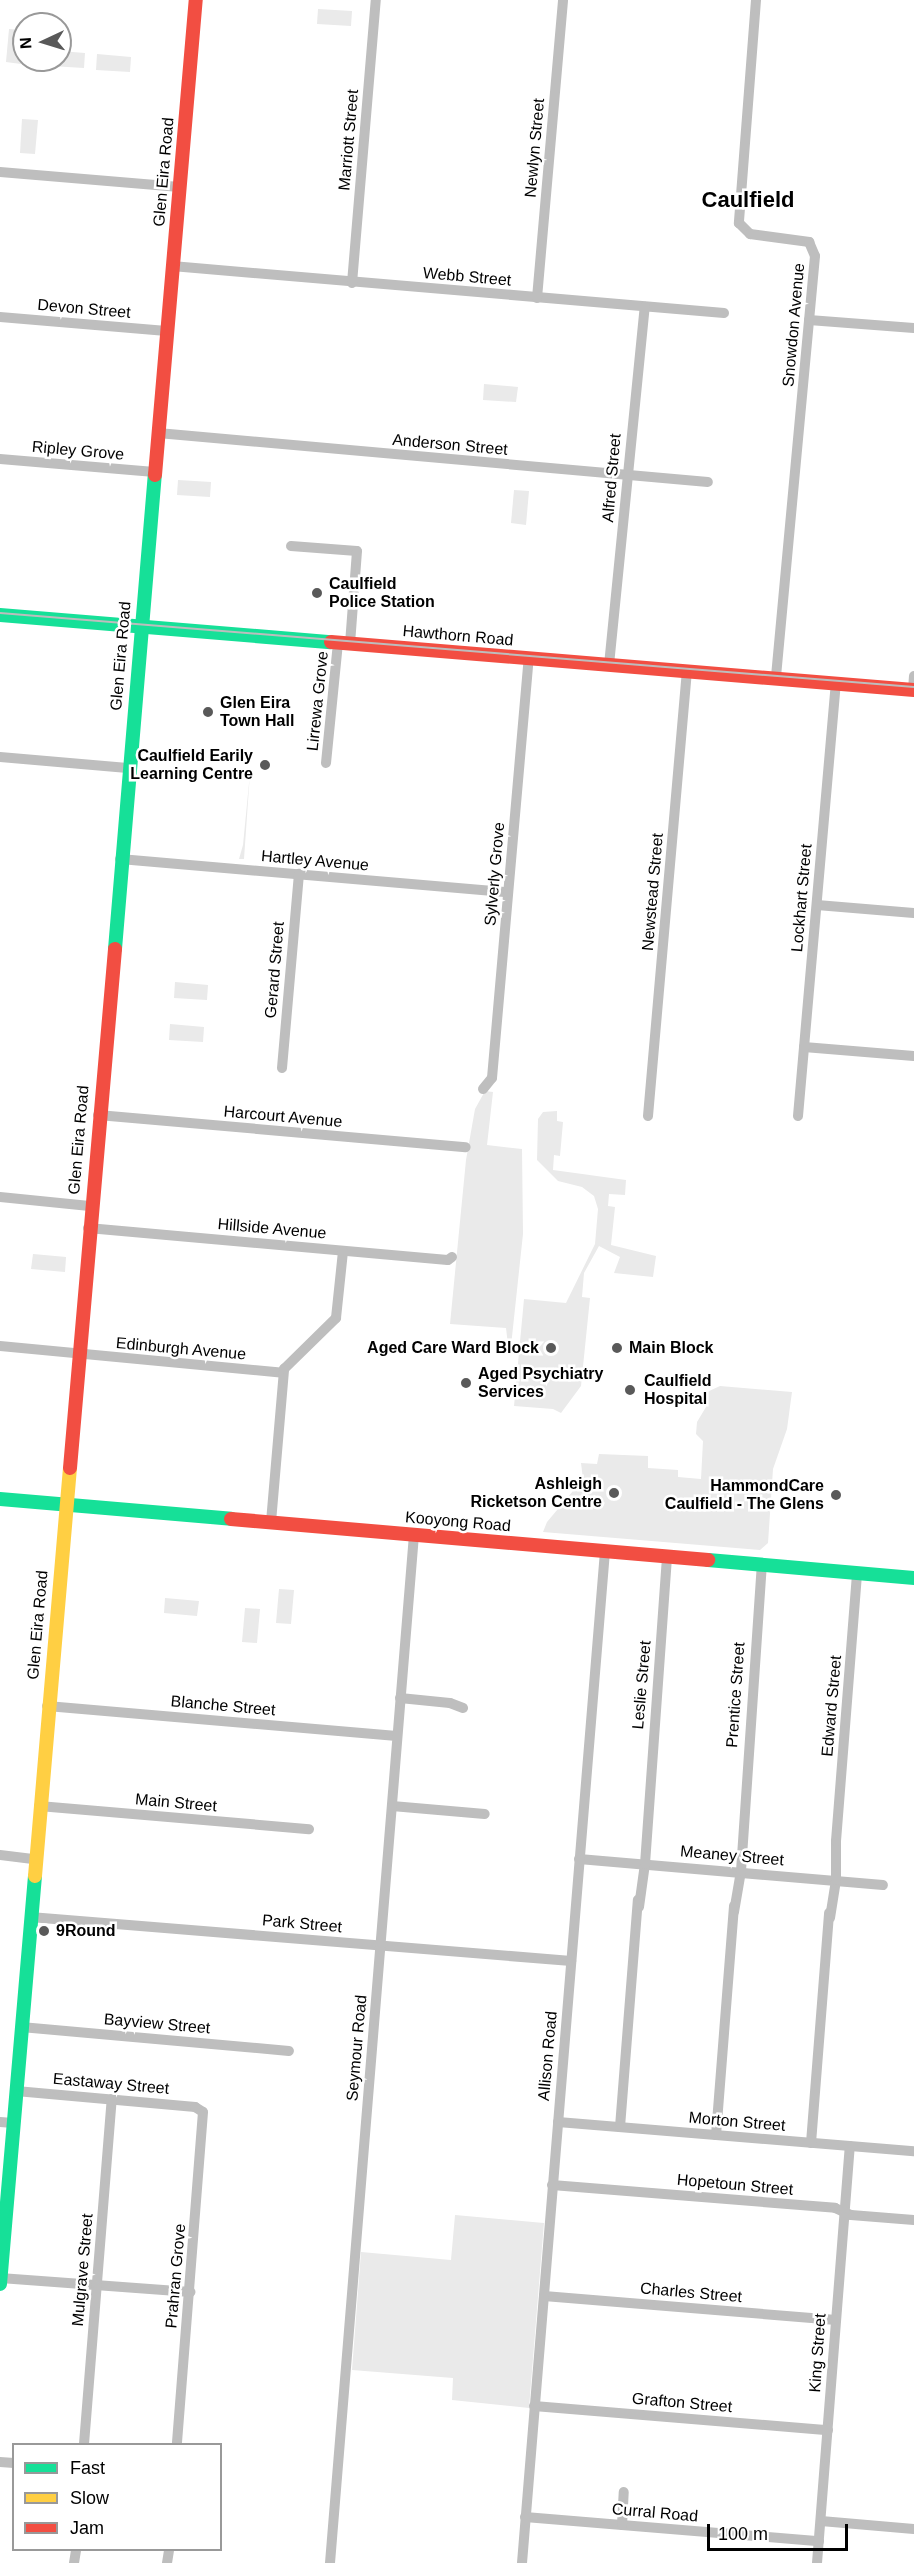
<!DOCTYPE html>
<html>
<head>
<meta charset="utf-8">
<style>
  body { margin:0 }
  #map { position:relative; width:914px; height:2563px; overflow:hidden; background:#fff; font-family:Arial,sans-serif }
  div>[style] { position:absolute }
  .green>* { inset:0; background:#eaeaea }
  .street>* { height:10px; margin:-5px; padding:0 5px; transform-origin:5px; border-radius:5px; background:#bebebe }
  .fast>* { height:14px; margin:-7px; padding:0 7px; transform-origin:7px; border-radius:7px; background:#16e098 }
  .slow>* { height:14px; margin:-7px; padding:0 7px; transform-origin:7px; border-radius:7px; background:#ffcf43 }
  .jam>* { height:14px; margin:-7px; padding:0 7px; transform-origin:7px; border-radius:7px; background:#f24e42 }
  .tram>* { height:1.5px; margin:-0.75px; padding:0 0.75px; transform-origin:0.75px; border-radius:0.75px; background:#bdbdbd }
  .dots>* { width:16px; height:16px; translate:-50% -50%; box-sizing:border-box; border:3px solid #fff; border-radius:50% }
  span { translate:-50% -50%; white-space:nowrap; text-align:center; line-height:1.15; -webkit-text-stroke:5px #fff; paint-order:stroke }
  .street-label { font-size:16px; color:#000 }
  .poi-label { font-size:16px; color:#000; font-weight:700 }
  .left { translate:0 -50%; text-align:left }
  .right { translate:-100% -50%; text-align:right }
  .district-label { font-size:22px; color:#000; font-weight:700 }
  .legend { position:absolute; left:12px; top:2443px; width:210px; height:108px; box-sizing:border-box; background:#fff; border:2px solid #999; margin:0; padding:8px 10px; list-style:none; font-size:18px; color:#000 }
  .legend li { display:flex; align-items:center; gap:12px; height:30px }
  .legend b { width:30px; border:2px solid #999 }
  .north { position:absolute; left:12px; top:12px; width:60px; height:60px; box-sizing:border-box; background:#fff; border:2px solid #999; border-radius:50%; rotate:266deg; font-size:16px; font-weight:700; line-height:24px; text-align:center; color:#000 }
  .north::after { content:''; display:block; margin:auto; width:21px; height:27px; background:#595959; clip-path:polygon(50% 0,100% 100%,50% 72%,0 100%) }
  .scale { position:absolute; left:707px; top:2524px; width:141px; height:27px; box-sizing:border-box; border:3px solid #000; border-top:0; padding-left:8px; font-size:18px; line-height:21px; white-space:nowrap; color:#000; -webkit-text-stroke:4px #fff; paint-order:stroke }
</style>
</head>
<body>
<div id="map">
  <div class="green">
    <div style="clip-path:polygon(318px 9px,352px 11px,351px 26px,317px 24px)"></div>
    <div style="clip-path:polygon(9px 29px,24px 30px,21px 64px,6px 62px)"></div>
    <div style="clip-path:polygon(60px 51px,85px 53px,84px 68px,51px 66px,51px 60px,60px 60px)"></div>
    <div style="clip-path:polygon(97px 54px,131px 57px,130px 72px,96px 70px)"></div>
    <div style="clip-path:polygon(22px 119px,38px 120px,35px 154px,20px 153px)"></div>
    <div style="clip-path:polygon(484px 384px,518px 387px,516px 402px,483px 400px)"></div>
    <div style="clip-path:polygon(178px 480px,211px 482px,210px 497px,177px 495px)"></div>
    <div style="clip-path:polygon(514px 490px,529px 491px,526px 525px,511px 523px)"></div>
    <div style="clip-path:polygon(250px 773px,244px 859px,239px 859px,243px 845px)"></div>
    <div style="clip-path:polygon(175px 982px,208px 985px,207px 1000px,174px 998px)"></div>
    <div style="clip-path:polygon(170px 1024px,204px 1027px,203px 1042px,169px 1040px)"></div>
    <div style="clip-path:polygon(485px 1091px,493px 1092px,487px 1145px,522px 1149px,523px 1234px,511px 1346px,508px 1345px,506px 1328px,450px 1324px,466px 1160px,475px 1109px)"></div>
    <div style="clip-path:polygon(557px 1111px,557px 1121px,563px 1122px,560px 1156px,554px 1155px,553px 1170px,626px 1180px,625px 1195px,609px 1194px,608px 1206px,615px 1207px,611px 1245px,656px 1256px,653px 1277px,614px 1273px,620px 1257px,599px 1246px,584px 1273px,582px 1297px,590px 1298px,581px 1386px,561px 1413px,553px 1409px,514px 1406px,524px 1299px,566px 1303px,595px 1244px,598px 1209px,594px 1196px,582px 1187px,558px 1181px,537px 1160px,538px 1119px,543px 1112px)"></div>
    <div style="clip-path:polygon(33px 1254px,66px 1257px,65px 1272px,31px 1269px)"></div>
    <div style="clip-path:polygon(720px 1386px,792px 1392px,787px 1429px,773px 1469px,768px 1543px,760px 1550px,543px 1532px,547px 1522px,583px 1479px,581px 1463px,597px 1464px,599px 1454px,648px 1456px,648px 1468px,678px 1470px,678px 1477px,701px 1479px,703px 1441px,696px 1434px,697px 1422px,706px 1407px,707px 1392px)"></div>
    <div style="clip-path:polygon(279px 1589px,294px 1590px,291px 1624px,276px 1623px)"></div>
    <div style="clip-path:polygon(165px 1598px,199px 1601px,197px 1616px,164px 1613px)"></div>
    <div style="clip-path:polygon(245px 1608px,260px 1609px,257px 1643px,242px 1642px)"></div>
    <div style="clip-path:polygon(455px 2215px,544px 2223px,529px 2408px,452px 2400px,453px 2378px,352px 2370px,361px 2252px,451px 2260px)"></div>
  </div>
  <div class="street">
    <div style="left:756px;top:0;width:224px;rotate:94.4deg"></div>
    <div style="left:739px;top:223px;width:16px;rotate:45deg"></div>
    <div style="left:750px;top:234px;width:60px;rotate:7.7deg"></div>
    <div style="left:809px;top:242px;width:15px;rotate:67deg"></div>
    <div style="left:815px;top:256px;width:424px;rotate:95.3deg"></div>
    <div style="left:0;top:172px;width:180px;rotate:4.8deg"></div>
    <div style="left:172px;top:266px;width:554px;rotate:4.87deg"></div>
    <div style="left:352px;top:283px;width:284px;rotate:-85.2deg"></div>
    <div style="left:537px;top:298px;width:299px;rotate:-85deg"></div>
    <div style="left:0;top:317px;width:167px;rotate:4.8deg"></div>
    <div style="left:809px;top:320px;width:105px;rotate:4.4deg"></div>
    <div style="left:158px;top:433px;width:552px;rotate:5.09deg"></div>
    <div style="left:0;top:459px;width:155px;rotate:4.8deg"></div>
    <div style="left:291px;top:546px;width:66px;rotate:4.3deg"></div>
    <div style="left:357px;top:551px;width:93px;rotate:94.3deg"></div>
    <div style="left:609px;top:665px;width:360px;rotate:-84.3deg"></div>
    <div style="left:913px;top:690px;width:14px;rotate:-86deg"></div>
    <div style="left:0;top:757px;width:128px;rotate:4.9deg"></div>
    <div style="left:326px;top:763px;width:122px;rotate:-84.3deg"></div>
    <div style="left:120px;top:859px;width:389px;rotate:4.9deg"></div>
    <div style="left:817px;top:905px;width:97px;rotate:4.7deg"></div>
    <div style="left:804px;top:1047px;width:110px;rotate:4.7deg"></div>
    <div style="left:282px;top:1068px;width:195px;rotate:-85deg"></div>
    <div style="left:483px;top:1089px;width:14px;rotate:-51deg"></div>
    <div style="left:492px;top:1078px;width:422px;rotate:-85deg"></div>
    <div style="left:98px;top:1115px;width:369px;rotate:5deg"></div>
    <div style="left:648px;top:1116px;width:447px;rotate:-85deg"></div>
    <div style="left:798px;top:1116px;width:435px;rotate:-85deg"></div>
    <div style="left:0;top:1197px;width:90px;rotate:5.7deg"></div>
    <div style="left:88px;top:1228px;width:361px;rotate:5.1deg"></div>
    <div style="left:448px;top:1260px;width:5px;rotate:-37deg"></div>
    <div style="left:0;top:1346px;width:284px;rotate:5.4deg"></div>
    <div style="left:271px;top:1522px;width:154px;rotate:-85.1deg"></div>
    <div style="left:284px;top:1369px;width:73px;rotate:-44.4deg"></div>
    <div style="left:336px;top:1318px;width:67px;rotate:-84deg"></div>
    <div style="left:400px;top:1698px;width:50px;rotate:5.7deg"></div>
    <div style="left:450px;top:1703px;width:14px;rotate:21deg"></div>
    <div style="left:47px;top:1706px;width:351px;rotate:4.9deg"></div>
    <div style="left:39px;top:1806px;width:271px;rotate:4.9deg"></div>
    <div style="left:392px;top:1806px;width:93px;rotate:4.9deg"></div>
    <div style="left:0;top:1855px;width:35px;rotate:7deg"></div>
    <div style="left:579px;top:1859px;width:305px;rotate:4.9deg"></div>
    <div style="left:639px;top:1907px;width:43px;rotate:-82.1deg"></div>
    <div style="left:645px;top:1864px;width:308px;rotate:-85.9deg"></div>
    <div style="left:734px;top:1912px;width:42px;rotate:-80.3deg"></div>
    <div style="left:741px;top:1871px;width:308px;rotate:-86.1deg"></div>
    <div style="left:30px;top:1917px;width:543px;rotate:4.65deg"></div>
    <div style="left:830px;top:1918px;width:38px;rotate:-81deg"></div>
    <div style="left:836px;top:1880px;width:39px;rotate:-90deg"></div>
    <div style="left:836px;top:1841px;width:269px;rotate:-85.5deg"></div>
    <div style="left:21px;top:2027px;width:269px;rotate:5.1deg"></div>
    <div style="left:16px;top:2091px;width:180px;rotate:5.1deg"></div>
    <div style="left:195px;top:2107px;width:9px;rotate:32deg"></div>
    <div style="left:203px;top:2112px;width:333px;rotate:94.5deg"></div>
    <div style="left:0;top:2122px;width:13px;rotate:4deg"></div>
    <div style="left:558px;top:2122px;width:357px;rotate:4.7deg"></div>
    <div style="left:620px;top:2127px;width:228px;rotate:-85.5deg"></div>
    <div style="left:716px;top:2135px;width:230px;rotate:-85.5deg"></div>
    <div style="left:811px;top:2143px;width:231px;rotate:-85.5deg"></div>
    <div style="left:552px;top:2185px;width:284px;rotate:4.6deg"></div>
    <div style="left:835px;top:2208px;width:17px;rotate:24deg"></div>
    <div style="left:851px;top:2215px;width:63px;rotate:4.5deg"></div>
    <div style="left:0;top:2278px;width:191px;rotate:4.2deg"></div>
    <div style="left:544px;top:2296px;width:293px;rotate:4.7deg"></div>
    <div style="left:534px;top:2406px;width:295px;rotate:4.7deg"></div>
    <div style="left:84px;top:2444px;width:346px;rotate:-85.4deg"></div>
    <div style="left:0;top:2462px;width:14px;rotate:4deg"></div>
    <div style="left:525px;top:2517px;width:295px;rotate:4.7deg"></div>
    <div style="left:821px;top:2521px;width:93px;rotate:4.9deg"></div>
    <div style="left:622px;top:2525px;width:33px;rotate:-87deg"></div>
    <div style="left:74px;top:2563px;width:13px;rotate:-81deg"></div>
    <div style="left:167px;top:2563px;width:13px;rotate:-81deg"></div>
    <div style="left:330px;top:2563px;width:1031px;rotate:-85.33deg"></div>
    <div style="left:522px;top:2563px;width:1015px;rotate:-85.31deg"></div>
    <div style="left:817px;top:2563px;width:418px;rotate:-85.5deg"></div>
  </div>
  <div class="fast">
    <div style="left:0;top:615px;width:332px;rotate:4.7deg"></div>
    <div style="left:115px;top:949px;width:476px;rotate:-85.2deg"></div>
    <div style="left:0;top:1499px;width:232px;rotate:4.9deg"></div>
    <div style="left:708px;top:1560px;width:207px;rotate:5deg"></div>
    <div style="left:0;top:2284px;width:409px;rotate:-85.1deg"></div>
  </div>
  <div class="slow">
    <div style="left:35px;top:1876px;width:409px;rotate:-85.1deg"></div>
  </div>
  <div class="jam">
    <div style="left:155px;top:475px;width:477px;rotate:-85.1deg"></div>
    <div style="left:331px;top:642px;width:585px;rotate:4.71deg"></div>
    <div style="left:70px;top:1468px;width:521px;rotate:-85.04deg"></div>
    <div style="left:231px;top:1519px;width:479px;rotate:4.9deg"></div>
  </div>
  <div class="tram">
    <div style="left:0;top:613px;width:917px;rotate:4.63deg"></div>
  </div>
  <div class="dots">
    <div style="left:317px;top:593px;background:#595959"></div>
    <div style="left:208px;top:712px;background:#595959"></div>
    <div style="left:265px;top:765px;background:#595959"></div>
    <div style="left:551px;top:1348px;background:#595959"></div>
    <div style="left:617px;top:1348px;background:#595959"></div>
    <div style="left:466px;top:1383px;background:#595959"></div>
    <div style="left:630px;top:1390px;background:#595959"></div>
    <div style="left:614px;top:1493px;background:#595959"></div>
    <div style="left:836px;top:1495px;background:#595959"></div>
    <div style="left:44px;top:1931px;background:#595959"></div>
  </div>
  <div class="street-label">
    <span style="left:349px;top:140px;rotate:-85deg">Marriott Street</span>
    <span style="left:535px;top:148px;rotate:-85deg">Newlyn Street</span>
    <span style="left:164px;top:172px;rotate:-85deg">Glen Eira Road</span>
    <span style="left:467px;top:277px;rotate:5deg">Webb Street</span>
    <span style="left:84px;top:309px;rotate:5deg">Devon Street</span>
    <span style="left:794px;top:325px;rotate:-85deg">Snowdon Avenue</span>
    <span style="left:450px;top:445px;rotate:5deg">Anderson Street</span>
    <span style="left:78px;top:451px;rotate:5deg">Ripley Grove</span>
    <span style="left:612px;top:478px;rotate:-85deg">Alfred Street</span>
    <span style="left:458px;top:636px;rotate:5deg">Hawthorn Road</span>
    <span style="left:121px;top:656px;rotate:-85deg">Glen Eira Road</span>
    <span style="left:318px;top:701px;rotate:-84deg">Lirrewa Grove</span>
    <span style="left:315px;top:861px;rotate:5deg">Hartley Avenue</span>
    <span style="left:495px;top:874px;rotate:-85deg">Sylverly Grove</span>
    <span style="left:653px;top:892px;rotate:-85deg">Newstead Street</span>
    <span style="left:802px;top:898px;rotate:-85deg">Lockhart Street</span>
    <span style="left:275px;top:970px;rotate:-85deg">Gerard Street</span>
    <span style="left:283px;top:1117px;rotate:5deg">Harcourt Avenue</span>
    <span style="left:79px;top:1140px;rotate:-85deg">Glen Eira Road</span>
    <span style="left:272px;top:1229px;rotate:5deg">Hillside Avenue</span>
    <span style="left:181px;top:1349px;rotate:5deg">Edinburgh Avenue</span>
    <span style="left:458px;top:1522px;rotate:5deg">Kooyong Road</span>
    <span style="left:38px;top:1625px;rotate:-85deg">Glen Eira Road</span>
    <span style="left:642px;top:1685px;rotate:-85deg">Leslie Street</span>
    <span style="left:736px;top:1695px;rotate:-86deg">Prentice Street</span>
    <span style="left:223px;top:1706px;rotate:5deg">Blanche Street</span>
    <span style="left:832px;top:1706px;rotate:-85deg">Edward Street</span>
    <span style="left:176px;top:1803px;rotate:5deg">Main Street</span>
    <span style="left:732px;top:1856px;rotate:5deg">Meaney Street</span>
    <span style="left:302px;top:1924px;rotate:5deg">Park Street</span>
    <span style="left:157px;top:2024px;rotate:5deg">Bayview Street</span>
    <span style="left:357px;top:2048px;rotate:-85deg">Seymour Road</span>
    <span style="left:548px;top:2056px;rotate:-85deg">Allison Road</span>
    <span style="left:111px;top:2084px;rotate:5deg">Eastaway Street</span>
    <span style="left:737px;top:2122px;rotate:5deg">Morton Street</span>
    <span style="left:735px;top:2185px;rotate:5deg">Hopetoun Street</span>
    <span style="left:83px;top:2270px;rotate:-85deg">Mulgrave Street</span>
    <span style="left:176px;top:2276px;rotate:-85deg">Prahran Grove</span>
    <span style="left:691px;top:2293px;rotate:5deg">Charles Street</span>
    <span style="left:818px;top:2353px;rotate:-86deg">King Street</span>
    <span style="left:682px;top:2403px;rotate:5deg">Grafton Street</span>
    <span style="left:655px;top:2513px;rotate:5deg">Curral Road</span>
  </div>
  <div class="poi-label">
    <span class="left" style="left:329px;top:593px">Caulfield<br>Police Station</span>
    <span class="left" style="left:220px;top:712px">Glen Eira<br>Town Hall</span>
    <span class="right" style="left:253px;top:765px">Caulfield Earily<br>Learning Centre</span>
    <span class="right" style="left:539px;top:1348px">Aged Care Ward Block</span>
    <span class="left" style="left:629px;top:1348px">Main Block</span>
    <span class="left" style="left:478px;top:1383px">Aged Psychiatry<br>Services</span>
    <span class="left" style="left:644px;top:1390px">Caulfield<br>Hospital</span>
    <span class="right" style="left:602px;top:1493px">Ashleigh<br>Ricketson Centre</span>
    <span class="right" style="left:824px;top:1495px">HammondCare<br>Caulfield - The Glens</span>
    <span class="left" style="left:56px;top:1931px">9Round</span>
  </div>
  <div class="district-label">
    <span style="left:748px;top:200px">Caulfield</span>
  </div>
  <ul class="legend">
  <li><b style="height:8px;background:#16e098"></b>Fast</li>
  <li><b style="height:8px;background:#ffcf43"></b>Slow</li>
  <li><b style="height:8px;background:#f24e42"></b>Jam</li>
  </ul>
  <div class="north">N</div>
  <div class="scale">100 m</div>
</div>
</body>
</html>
